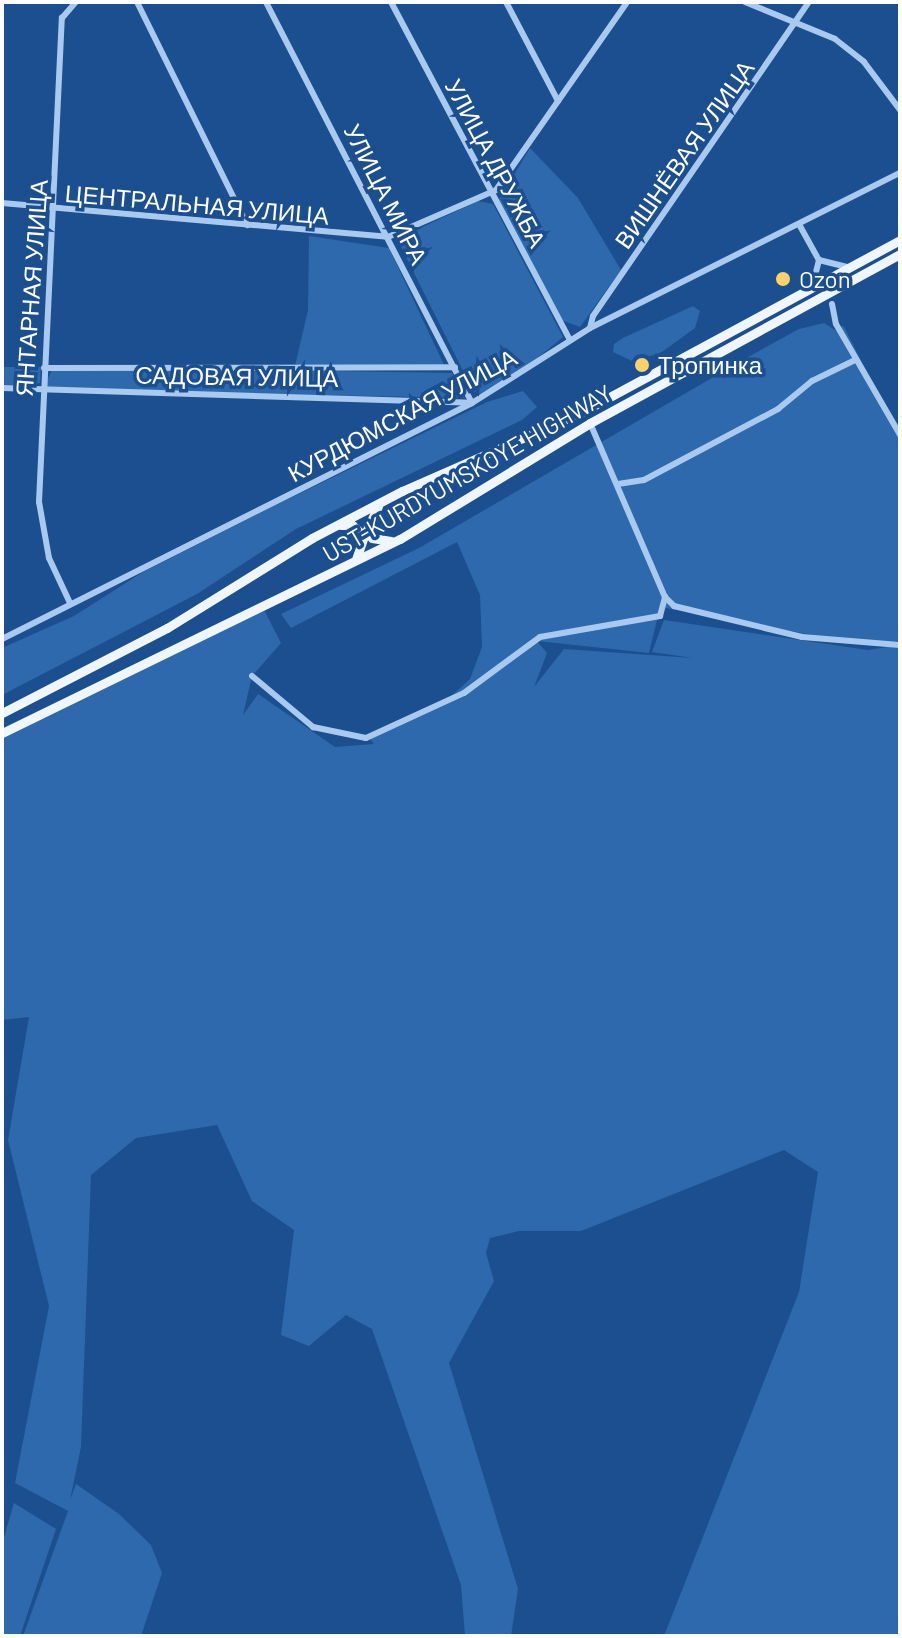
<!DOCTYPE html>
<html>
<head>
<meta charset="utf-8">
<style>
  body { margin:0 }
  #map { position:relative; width:902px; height:1638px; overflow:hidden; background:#1b4f8f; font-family:Barlow,sans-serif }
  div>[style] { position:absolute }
  .green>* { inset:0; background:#2e69ad }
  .minor>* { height:6px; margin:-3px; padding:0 3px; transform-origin:3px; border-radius:3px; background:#a9c9ee }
  .primary>* { height:9px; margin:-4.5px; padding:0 4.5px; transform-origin:4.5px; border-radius:4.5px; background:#f0f6ff }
  .dots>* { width:22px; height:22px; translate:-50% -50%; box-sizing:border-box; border:4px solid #1b4f8f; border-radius:50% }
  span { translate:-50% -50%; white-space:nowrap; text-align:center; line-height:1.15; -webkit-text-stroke:7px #1b4f8f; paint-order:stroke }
  .street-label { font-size:24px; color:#fff }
  .poi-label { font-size:24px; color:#fff }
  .left { translate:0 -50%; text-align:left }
  .frame { position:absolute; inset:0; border:4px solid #fff; pointer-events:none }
</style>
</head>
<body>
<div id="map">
  <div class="green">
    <div style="clip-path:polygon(530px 148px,578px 198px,621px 270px,580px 327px,559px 319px,499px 200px)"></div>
    <div style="clip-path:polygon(478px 201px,493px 204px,563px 337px,524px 369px,480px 394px,473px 391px,397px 239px)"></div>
    <div style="clip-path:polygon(309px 236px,389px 248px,445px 367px,295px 366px,308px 310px)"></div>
    <div style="clip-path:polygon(693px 306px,700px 311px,695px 328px,662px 352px,634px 362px,613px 352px,614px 344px,623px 338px)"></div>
    <div style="clip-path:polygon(824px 323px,838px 332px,843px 325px,900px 437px,900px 641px,868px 645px,660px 607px,649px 653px,537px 641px,547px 653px,534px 687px,564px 649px,693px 658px,652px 652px,664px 620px,868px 650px,900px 645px,900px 1636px,664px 1636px,799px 1292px,818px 1172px,784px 1150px,581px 1231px,519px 1231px,490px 1238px,486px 1253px,494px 1281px,449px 1363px,518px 1589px,511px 1636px,465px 1636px,461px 1585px,372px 1329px,346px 1315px,309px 1346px,281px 1335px,294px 1230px,252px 1201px,217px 1125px,136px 1138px,91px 1175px,81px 1447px,70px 1500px,76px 1484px,119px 1514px,151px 1545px,162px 1573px,141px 1636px,23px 1636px,68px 1511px,15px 1483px,49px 1306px,8px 1140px,29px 1017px,2px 1020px,2px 733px,262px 606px,281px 643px,252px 676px,243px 715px,258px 694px,335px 747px,374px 744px,368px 736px,447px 700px,470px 679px,482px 647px,480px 595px,457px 542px,291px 628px,281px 614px,419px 548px,748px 357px,799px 329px)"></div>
    <div style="clip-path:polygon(2px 367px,41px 367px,40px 383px,2px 386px)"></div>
    <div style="clip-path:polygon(99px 367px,452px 373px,465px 398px,116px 391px,48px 387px,46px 382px,52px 370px)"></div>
    <div style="clip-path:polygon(523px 391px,537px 407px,522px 420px,296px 529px,197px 594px,2px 695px,2px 648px,74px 616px,143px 572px,270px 508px,487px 402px)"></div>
    <div style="clip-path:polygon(14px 1503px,56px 1529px,20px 1636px,2px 1636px,2px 1544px)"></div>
  </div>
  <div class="minor">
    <div style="left:137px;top:2px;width:249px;rotate:63.7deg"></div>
    <div style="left:391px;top:2px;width:382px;rotate:62.1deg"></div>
    <div style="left:506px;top:2px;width:112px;rotate:62.3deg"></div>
    <div style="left:745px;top:2px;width:97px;rotate:22.3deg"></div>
    <div style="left:835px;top:39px;width:37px;rotate:38deg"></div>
    <div style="left:864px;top:62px;width:60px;rotate:53.1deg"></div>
    <div style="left:2px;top:203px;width:387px;rotate:5deg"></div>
    <div style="left:388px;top:237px;width:118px;rotate:-23.5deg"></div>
    <div style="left:496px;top:190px;width:229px;rotate:-55.1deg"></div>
    <div style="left:800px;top:226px;width:39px;rotate:61deg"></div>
    <div style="left:819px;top:260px;width:29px;rotate:104deg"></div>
    <div style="left:819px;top:260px;width:30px;rotate:14deg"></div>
    <div style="left:832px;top:304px;width:20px;rotate:79deg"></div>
    <div style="left:836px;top:324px;width:128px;rotate:60deg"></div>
    <div style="left:590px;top:328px;width:12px;rotate:-76deg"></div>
    <div style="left:593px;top:316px;width:381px;rotate:-55.5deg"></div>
    <div style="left:44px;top:368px;width:411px;rotate:-0.1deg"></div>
    <div style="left:2px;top:388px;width:470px;rotate:1.8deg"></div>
    <div style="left:472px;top:403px;width:451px;rotate:-117.2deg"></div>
    <div style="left:590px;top:423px;width:189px;rotate:66.7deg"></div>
    <div style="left:665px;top:597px;width:13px;rotate:45deg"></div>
    <div style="left:674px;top:606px;width:132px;rotate:13.6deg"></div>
    <div style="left:802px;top:637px;width:98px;rotate:4.7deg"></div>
    <div style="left:618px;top:484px;width:26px;rotate:-9deg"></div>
    <div style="left:644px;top:480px;width:152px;rotate:-27.9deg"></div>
    <div style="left:778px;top:409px;width:44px;rotate:-39.5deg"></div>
    <div style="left:812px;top:381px;width:48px;rotate:-26deg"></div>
    <div style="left:70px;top:603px;width:50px;rotate:-115deg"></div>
    <div style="left:49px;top:558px;width:57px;rotate:-100.1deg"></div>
    <div style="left:39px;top:502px;width:485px;rotate:-87.3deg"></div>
    <div style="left:62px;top:18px;width:21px;rotate:-49deg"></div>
    <div style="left:2px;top:639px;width:526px;rotate:-26.66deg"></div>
    <div style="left:472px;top:403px;width:140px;rotate:-32.4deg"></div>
    <div style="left:590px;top:328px;width:347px;rotate:-26.6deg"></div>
    <div style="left:252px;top:676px;width:80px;rotate:39.9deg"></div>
    <div style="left:313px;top:727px;width:54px;rotate:11.7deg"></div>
    <div style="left:366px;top:738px;width:108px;rotate:-24.7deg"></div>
    <div style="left:464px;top:693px;width:94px;rotate:-36.4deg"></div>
    <div style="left:540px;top:637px;width:122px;rotate:-9.9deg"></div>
    <div style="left:660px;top:616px;width:20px;rotate:-75deg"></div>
  </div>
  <div class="primary">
    <div style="left:378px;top:506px;width:26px;rotate:115deg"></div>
    <div style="left:367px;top:530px;width:9px;rotate:58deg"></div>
    <div style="left:372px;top:538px;width:19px;rotate:9deg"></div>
    <div style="left:341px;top:525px;width:11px"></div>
    <div style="left:352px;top:525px;width:16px;rotate:43deg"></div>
    <div style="left:364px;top:536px;width:24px;rotate:109deg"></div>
    <div style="left:2px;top:713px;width:186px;rotate:-27.3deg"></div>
    <div style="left:167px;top:628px;width:171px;rotate:-31.8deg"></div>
    <div style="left:312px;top:538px;width:102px;rotate:-27.6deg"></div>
    <div style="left:402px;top:491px;width:194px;rotate:-23.7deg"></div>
    <div style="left:580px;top:413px;width:364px;rotate:-28.4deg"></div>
    <div style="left:2px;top:733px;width:443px;rotate:-26deg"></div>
    <div style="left:400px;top:539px;width:223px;rotate:-31.4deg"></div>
    <div style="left:590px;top:423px;width:353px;rotate:-28.6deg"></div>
  </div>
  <div class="dots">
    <div style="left:783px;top:279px;background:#ffd166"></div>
    <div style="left:642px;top:365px;background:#ffd166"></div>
  </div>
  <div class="street-label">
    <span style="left:684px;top:154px;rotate:-55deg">ВИШНЁВАЯ УЛИЦА</span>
    <span style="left:496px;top:163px;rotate:62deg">УЛИЦА ДРУЖБА</span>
    <span style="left:386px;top:194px;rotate:63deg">УЛИЦА МИРА</span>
    <span style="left:197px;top:204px;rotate:5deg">ЦЕНТРАЛЬНАЯ УЛИЦА</span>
    <span style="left:31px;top:288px;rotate:-86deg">ЯНТАРНАЯ УЛИЦА</span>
    <span style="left:237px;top:376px;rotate:1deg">САДОВАЯ УЛИЦА</span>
    <span style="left:402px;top:415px;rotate:-28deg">КУРДЮМСКАЯ УЛИЦА</span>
    <span style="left:467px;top:473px;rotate:-30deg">UST-KURDYUMSKOYE HIGHWAY</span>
  </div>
  <div class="poi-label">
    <span class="left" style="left:799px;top:279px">Ozon</span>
    <span class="left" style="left:658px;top:365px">Тропинка</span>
  </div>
  <div class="frame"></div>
</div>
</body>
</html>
